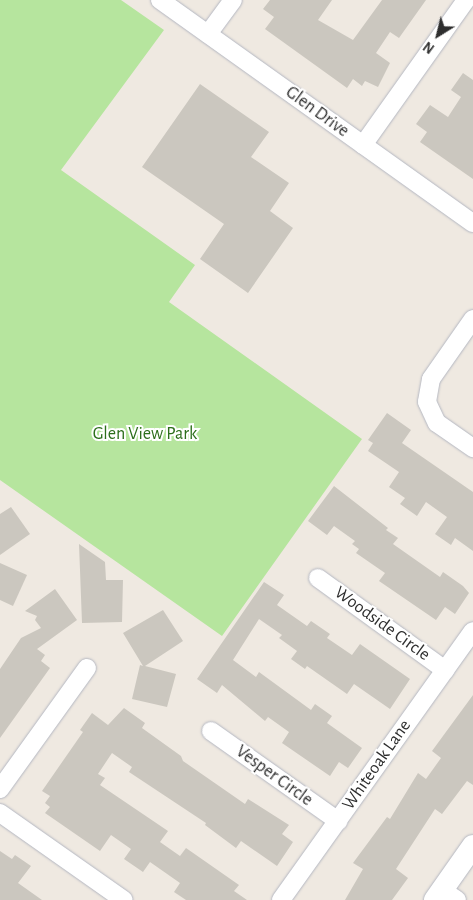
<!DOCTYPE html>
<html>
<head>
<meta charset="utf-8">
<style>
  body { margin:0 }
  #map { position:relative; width:473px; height:900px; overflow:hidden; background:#efe9e1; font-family:"Alegreya Sans",sans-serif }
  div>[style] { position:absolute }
  .green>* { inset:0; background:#b6e59e }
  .building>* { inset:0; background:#cbc7bf }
  .roads { filter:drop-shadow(0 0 1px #b4b7c1) drop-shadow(0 0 1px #b4b7c1) }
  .minor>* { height:18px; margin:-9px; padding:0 9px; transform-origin:9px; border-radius:9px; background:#fff }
  .tertiary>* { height:22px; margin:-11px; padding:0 11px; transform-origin:11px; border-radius:11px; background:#fff }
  span { translate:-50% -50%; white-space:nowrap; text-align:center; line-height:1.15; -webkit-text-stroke:4px #fff; paint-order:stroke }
  .street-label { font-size:18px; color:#2e2e2e }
  .park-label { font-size:18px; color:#2c6e1b }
  .north { position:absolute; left:413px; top:10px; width:50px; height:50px; -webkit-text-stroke:4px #fff; paint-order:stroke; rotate:216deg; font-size:14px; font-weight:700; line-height:20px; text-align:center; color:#2e2e2e }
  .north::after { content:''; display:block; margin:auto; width:18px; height:22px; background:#2e2e2e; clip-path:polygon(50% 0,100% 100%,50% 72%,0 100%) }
</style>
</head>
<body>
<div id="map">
  <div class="green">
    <div style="clip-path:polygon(0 0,121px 0,164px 30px,61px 170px,195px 265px,169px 302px,362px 439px,222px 636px,0 480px)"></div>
  </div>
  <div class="building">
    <div style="clip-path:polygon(270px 0,332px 0,318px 20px,353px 40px,382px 0,426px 0,399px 38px,390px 32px,376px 53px,390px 63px,378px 87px,365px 81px,362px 86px,353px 79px,347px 88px,265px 29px,274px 17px,263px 9px)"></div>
    <div style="clip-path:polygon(463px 73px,473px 80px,473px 179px,420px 142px,427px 132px,416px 124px,430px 105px,448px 117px,461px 97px,451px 90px)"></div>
    <div style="clip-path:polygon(200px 84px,269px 132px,251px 157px,289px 183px,270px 211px,293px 228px,248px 293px,200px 259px,224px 224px,142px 167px)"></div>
    <div style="clip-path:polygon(387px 413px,411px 430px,402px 443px,473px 492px,473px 551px,455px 538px,451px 545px,435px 534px,447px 517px,426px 502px,417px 516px,400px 504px,405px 498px,389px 487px,399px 472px,368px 451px,373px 443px,368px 440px)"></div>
    <div style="clip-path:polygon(334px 486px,388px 528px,386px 530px,398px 538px,393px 544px,440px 577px,443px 572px,463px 586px,469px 593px,455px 614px,445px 607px,436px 620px,379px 581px,385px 573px,356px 553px,359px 549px,352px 544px,355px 541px,334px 526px,327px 535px,308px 521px)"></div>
    <div style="clip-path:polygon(11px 507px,30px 534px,0 555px,0 514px)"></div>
    <div style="clip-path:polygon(79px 544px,105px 562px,106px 580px,123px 580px,122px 622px,82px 623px)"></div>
    <div style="clip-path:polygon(0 563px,27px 575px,13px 606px,0 600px)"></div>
    <div style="clip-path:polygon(264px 582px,284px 595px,277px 605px,307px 626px,311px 621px,330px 634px,327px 638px,352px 655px,360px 644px,410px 679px,390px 709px,354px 684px,347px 694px,307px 666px,305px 669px,291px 659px,297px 651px,279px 638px,282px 635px,259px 619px,233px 660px,256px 677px,259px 672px,311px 710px,315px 704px,332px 716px,327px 723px,362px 748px,348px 768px,339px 762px,330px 776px,282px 743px,289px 732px,268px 717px,265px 721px,222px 685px,217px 693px,197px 679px)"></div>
    <div style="clip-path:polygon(55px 589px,77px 620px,37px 649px,45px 655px,41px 661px,50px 668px,0 738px,0 669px,21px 638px,41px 628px,35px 620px,37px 616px,25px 611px)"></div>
    <div style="clip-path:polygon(163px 610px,183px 641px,145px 666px,176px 674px,167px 707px,132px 699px,140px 665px,143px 666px,123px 633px)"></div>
    <div style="clip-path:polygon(473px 695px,473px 785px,467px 781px,442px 814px,435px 809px,396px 869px,408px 878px,392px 900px,345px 900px,363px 869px,353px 863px,387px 817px,390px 819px,418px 773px,426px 779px,441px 758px,432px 751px)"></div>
    <div style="clip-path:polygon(124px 708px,145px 723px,142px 728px,181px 756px,183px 761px,245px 804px,248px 799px,289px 825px,282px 834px,293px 842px,277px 866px,241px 841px,236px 848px,205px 825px,206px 823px,129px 772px,132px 767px,112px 753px,98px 774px,105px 778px,100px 785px,168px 831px,160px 842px,180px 856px,186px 848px,239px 885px,234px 891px,247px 900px,186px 900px,174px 892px,180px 883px,150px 862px,143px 872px,124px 859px,131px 849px,111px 835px,100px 851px,45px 813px,50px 807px,45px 803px,50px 796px,42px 791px,83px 732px,80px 730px,92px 713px,108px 725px)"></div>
    <div style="clip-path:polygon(0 851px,12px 859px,15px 855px,31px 866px,18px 883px,42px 900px,0 900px)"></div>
  </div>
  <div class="roads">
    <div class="minor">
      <div style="left:160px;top:0;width:384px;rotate:35.5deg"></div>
      <div style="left:208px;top:34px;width:42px;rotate:-53.7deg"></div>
      <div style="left:363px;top:145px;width:178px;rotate:-54.6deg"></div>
      <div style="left:473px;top:319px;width:73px;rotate:125deg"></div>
      <div style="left:431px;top:379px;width:23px;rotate:100deg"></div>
      <div style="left:427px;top:402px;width:23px;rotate:65deg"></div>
      <div style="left:437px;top:423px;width:44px;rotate:34.8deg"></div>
      <div style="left:318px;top:578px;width:157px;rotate:35.9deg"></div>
      <div style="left:211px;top:731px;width:156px;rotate:35.3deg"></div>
      <div style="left:0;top:789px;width:149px;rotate:-54.3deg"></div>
      <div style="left:0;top:813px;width:151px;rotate:35.1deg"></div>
      <div style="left:442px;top:890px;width:18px;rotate:34deg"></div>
      <div style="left:281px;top:900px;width:330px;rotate:-54.5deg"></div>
    </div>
    <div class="tertiary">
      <div style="left:435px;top:900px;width:66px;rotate:-54.9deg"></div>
    </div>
  </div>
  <div class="street-label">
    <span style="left:317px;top:112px;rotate:36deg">Glen Drive</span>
    <span style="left:382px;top:624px;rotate:36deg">Woodside Circle</span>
    <span style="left:377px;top:765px;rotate:-55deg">Whiteoak Lane</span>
    <span style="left:274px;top:776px;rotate:36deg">Vesper Circle</span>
  </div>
  <div class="park-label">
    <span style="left:145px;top:434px">Glen View Park</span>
  </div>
  <div class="north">N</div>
</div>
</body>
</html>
